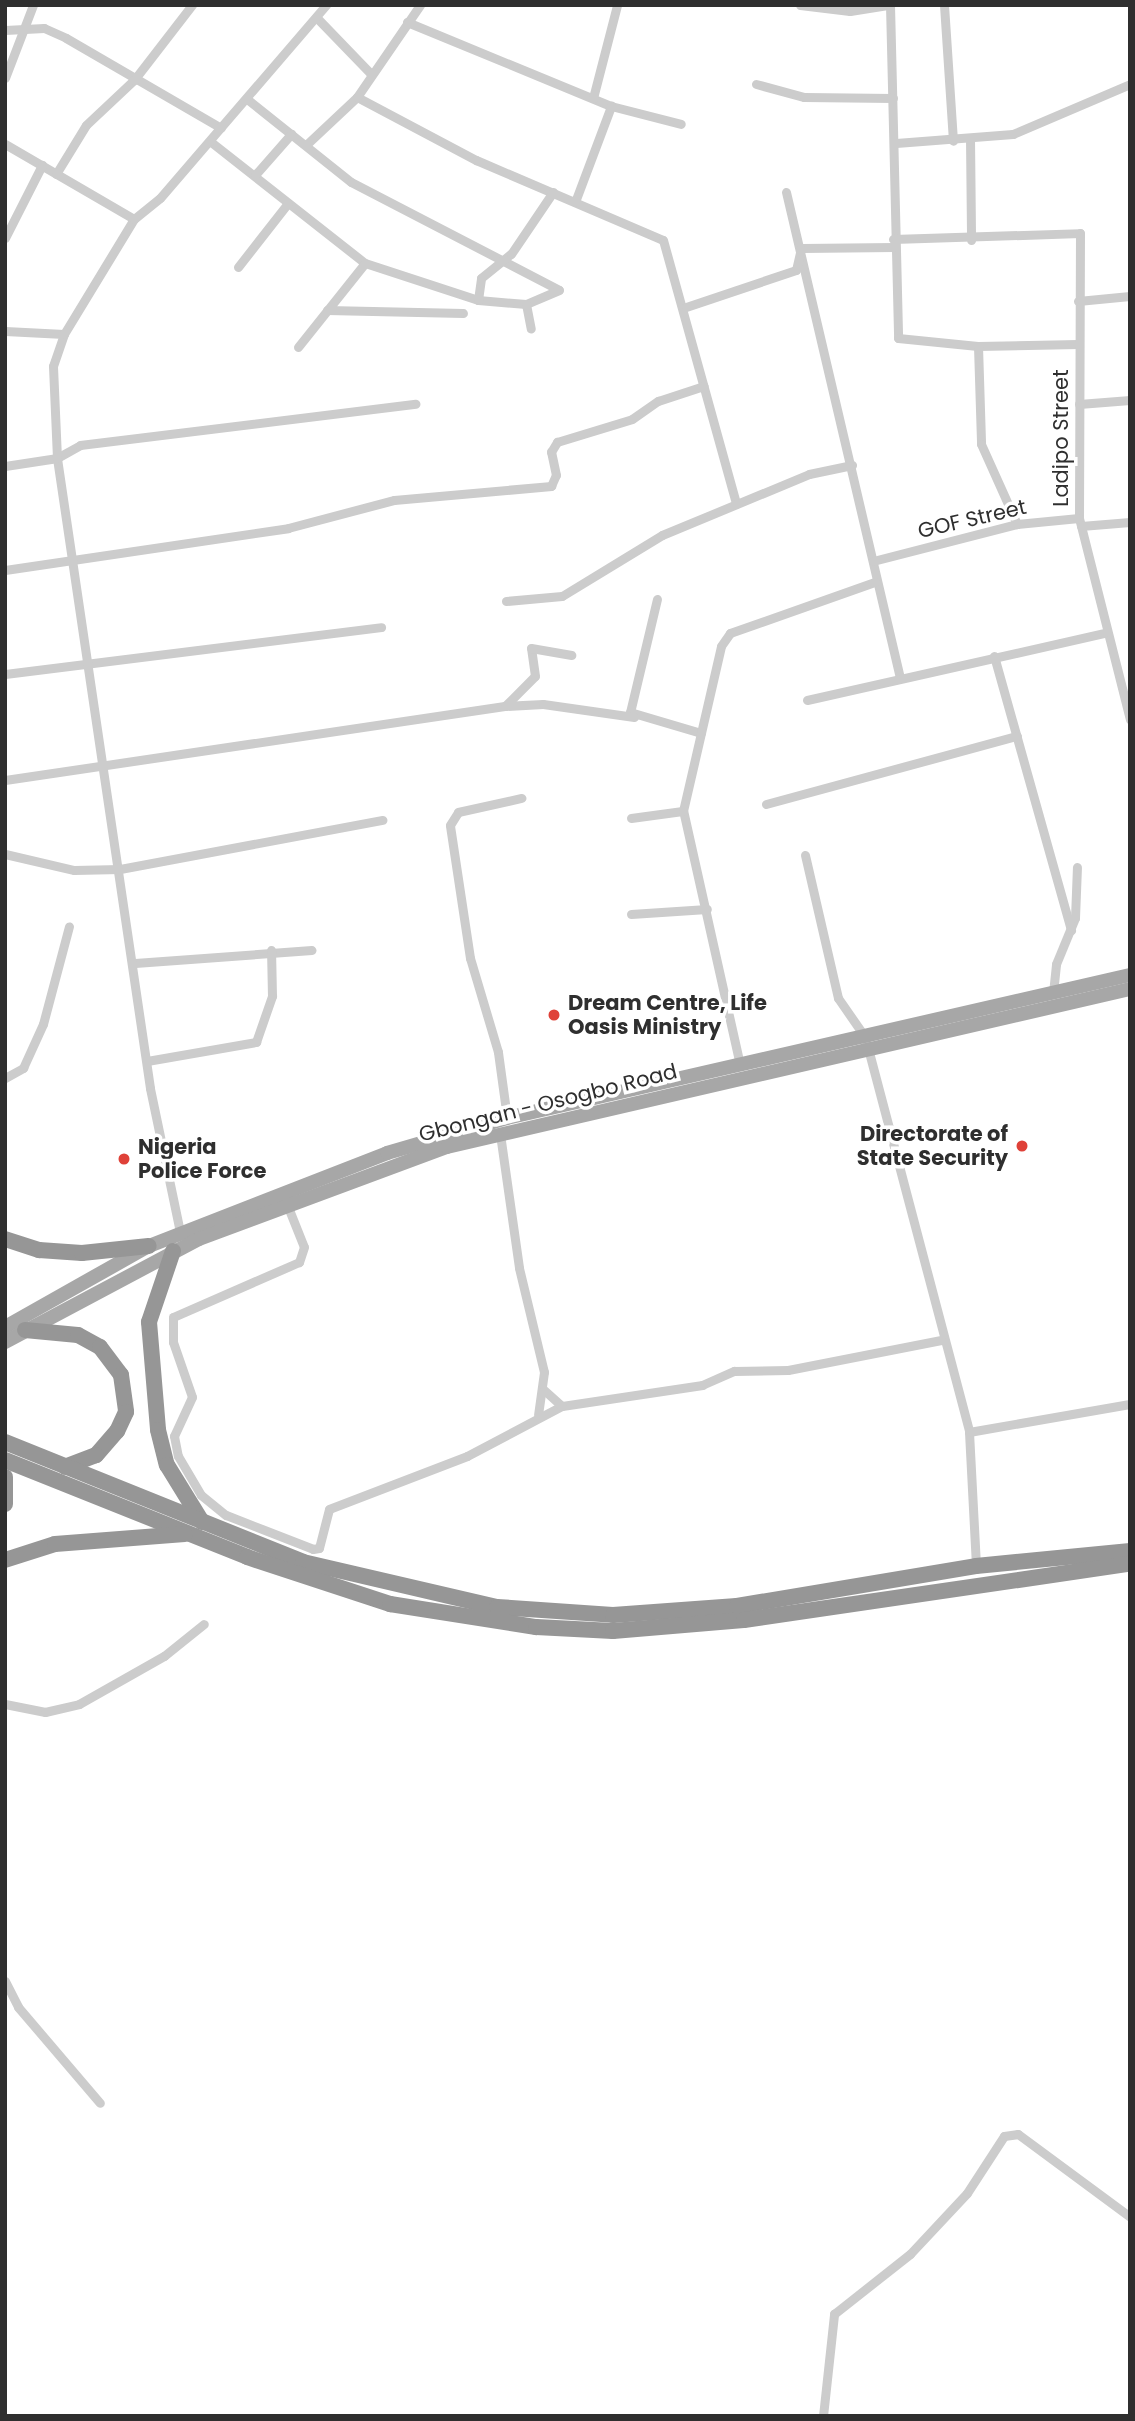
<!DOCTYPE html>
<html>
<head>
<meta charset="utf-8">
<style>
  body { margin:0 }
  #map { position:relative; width:1135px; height:2421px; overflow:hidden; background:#fff; font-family:Poppins,sans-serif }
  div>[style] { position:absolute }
  .street>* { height:9px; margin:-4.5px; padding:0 4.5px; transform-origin:4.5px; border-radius:4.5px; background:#ccc }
  .primary>* { height:14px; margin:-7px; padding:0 7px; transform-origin:7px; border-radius:7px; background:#a7a7a7 }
  .highway>* { height:16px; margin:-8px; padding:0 8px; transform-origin:8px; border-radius:8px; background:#969696 }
  .dots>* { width:19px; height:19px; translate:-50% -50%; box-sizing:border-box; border:4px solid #fff; border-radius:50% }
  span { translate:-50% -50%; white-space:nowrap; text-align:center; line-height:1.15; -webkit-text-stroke:7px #fff; paint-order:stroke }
  .street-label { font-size:21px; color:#2f2f2f }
  .poi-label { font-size:21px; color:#2f2f2f; font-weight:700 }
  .left { translate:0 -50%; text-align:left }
  .right { translate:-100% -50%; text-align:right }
  .frame { position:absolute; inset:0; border:7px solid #2f2f2f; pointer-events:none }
</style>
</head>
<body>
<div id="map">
  <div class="street">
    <div style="left:800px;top:5px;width:50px;rotate:6.8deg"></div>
    <div style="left:850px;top:11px;width:38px;rotate:-9deg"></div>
    <div style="left:890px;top:5px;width:333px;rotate:88.6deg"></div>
    <div style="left:898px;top:338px;width:80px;rotate:5.7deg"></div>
    <div style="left:978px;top:346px;width:100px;rotate:-1.1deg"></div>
    <div style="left:944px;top:5px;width:136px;rotate:86.2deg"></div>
    <div style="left:317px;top:18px;width:78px;rotate:46deg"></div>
    <div style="left:407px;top:22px;width:221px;rotate:22.4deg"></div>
    <div style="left:611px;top:106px;width:72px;rotate:14.4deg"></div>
    <div style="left:5px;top:30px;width:39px;rotate:-3deg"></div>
    <div style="left:44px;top:28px;width:24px;rotate:24deg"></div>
    <div style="left:66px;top:38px;width:179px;rotate:30.1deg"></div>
    <div style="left:5px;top:78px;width:78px;rotate:-69deg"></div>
    <div style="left:756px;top:84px;width:50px;rotate:15.2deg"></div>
    <div style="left:804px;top:97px;width:89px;rotate:0.6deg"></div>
    <div style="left:357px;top:97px;width:135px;rotate:27.9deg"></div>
    <div style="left:476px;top:160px;width:203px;rotate:23.2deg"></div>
    <div style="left:663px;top:240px;width:274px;rotate:74.5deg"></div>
    <div style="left:593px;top:98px;width:96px;rotate:-75.5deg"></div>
    <div style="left:247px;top:99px;width:133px;rotate:38.6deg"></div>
    <div style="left:351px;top:182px;width:234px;rotate:27.4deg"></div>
    <div style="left:559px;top:290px;width:36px;rotate:157deg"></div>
    <div style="left:970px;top:138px;width:102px;rotate:89.4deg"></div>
    <div style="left:211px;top:142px;width:196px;rotate:38.2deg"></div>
    <div style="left:365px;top:263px;width:119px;rotate:18.1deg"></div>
    <div style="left:478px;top:300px;width:48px;rotate:4.8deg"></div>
    <div style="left:526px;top:304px;width:25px;rotate:79deg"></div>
    <div style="left:896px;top:143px;width:117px;rotate:-4.4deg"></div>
    <div style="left:1013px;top:134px;width:127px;rotate:-23.1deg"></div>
    <div style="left:5px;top:144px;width:149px;rotate:30.2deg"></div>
    <div style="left:307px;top:144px;width:69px;rotate:-43.2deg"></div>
    <div style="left:357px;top:97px;width:112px;rotate:-55.6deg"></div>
    <div style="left:56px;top:174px;width:57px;rotate:-58.5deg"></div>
    <div style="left:86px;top:125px;width:66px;rotate:-43.2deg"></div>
    <div style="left:134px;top:80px;width:95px;rotate:-52.3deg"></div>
    <div style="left:255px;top:175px;width:55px;rotate:-48.7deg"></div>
    <div style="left:786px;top:192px;width:498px;rotate:76.8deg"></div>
    <div style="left:575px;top:202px;width:103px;rotate:-69.4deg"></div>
    <div style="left:5px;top:238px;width:82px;rotate:-63.1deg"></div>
    <div style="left:893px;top:239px;width:187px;rotate:-1.8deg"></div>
    <div style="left:1080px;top:233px;width:285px;rotate:90.2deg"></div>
    <div style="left:1079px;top:518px;width:208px;rotate:75.8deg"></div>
    <div style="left:802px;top:248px;width:92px;rotate:-0.6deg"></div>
    <div style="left:238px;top:267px;width:81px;rotate:-52deg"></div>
    <div style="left:478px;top:300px;width:22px;rotate:-82deg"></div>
    <div style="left:481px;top:278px;width:38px;rotate:-39deg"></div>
    <div style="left:511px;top:254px;width:75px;rotate:-55.9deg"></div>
    <div style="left:1078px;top:301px;width:52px;rotate:-5.5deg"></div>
    <div style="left:686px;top:307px;width:116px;rotate:-18.6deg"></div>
    <div style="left:796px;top:270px;width:22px;rotate:-77deg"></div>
    <div style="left:327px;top:310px;width:136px;rotate:1.3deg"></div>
    <div style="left:5px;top:331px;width:59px;rotate:2.9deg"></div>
    <div style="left:978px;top:346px;width:98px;rotate:88.2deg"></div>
    <div style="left:981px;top:444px;width:88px;rotate:65.8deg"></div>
    <div style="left:298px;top:347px;width:107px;rotate:-51.4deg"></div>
    <div style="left:1079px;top:404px;width:51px;rotate:-4.5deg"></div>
    <div style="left:5px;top:466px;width:53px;rotate:-8.7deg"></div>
    <div style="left:57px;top:458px;width:26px;rotate:-29deg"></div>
    <div style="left:80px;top:445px;width:338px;rotate:-7deg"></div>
    <div style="left:1081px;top:526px;width:49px;rotate:-4.7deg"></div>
    <div style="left:873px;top:561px;width:149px;rotate:-14.4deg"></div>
    <div style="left:1017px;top:524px;width:62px;rotate:-5.5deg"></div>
    <div style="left:5px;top:570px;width:286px;rotate:-8.4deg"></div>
    <div style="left:288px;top:528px;width:110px;rotate:-14.8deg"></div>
    <div style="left:394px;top:500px;width:158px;rotate:-5.1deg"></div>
    <div style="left:551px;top:486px;width:12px;rotate:-66deg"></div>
    <div style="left:556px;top:475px;width:24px;rotate:-102deg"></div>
    <div style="left:551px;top:452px;width:12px;rotate:-59deg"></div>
    <div style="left:557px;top:442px;width:78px;rotate:-17deg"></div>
    <div style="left:632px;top:419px;width:32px;rotate:-35deg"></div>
    <div style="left:658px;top:401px;width:48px;rotate:-18.1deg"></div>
    <div style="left:657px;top:599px;width:116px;rotate:103.4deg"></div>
    <div style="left:630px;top:712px;width:74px;rotate:16.5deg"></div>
    <div style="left:506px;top:601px;width:56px;rotate:-5.1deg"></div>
    <div style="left:562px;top:596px;width:117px;rotate:-31.4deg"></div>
    <div style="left:662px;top:535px;width:159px;rotate:-22.5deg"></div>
    <div style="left:809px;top:474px;width:44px;rotate:-11.8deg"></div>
    <div style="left:994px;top:656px;width:285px;rotate:74.3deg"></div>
    <div style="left:5px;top:674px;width:379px;rotate:-7.1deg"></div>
    <div style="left:807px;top:700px;width:304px;rotate:-12.7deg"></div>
    <div style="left:505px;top:706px;width:38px;rotate:-3deg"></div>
    <div style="left:543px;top:704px;width:92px;rotate:8.1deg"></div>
    <div style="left:5px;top:780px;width:505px;rotate:-8.42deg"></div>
    <div style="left:505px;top:706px;width:42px;rotate:-45deg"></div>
    <div style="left:535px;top:676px;width:28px;rotate:-98deg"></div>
    <div style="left:531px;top:648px;width:41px;rotate:9.9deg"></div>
    <div style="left:766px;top:804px;width:260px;rotate:-15.2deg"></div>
    <div style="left:631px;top:818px;width:52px;rotate:-7.7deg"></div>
    <div style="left:5px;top:854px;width:71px;rotate:13.1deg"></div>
    <div style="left:74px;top:870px;width:46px;rotate:-1.2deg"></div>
    <div style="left:120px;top:869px;width:267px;rotate:-10.6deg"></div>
    <div style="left:805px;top:855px;width:147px;rotate:77deg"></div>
    <div style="left:838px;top:998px;width:47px;rotate:55.3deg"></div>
    <div style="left:865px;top:1037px;width:408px;rotate:75.2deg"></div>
    <div style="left:969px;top:1432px;width:134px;rotate:87deg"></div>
    <div style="left:631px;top:914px;width:76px;rotate:-3.8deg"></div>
    <div style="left:135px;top:963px;width:177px;rotate:-4.2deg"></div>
    <div style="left:1053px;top:993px;width:29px;rotate:-84deg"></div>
    <div style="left:1056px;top:964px;width:50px;rotate:-67.6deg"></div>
    <div style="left:1075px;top:918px;width:51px;rotate:-87.8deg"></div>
    <div style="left:147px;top:1061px;width:111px;rotate:-9.9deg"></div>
    <div style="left:256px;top:1042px;width:49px;rotate:-70.8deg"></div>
    <div style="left:272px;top:996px;width:46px;rotate:-91.2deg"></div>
    <div style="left:740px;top:1065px;width:260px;rotate:-102.6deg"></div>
    <div style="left:683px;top:811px;width:169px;rotate:-77deg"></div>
    <div style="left:721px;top:646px;width:16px;rotate:-55deg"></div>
    <div style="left:730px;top:633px;width:154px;rotate:-19.4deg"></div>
    <div style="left:5px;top:1078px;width:21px;rotate:-29deg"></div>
    <div style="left:23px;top:1068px;width:48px;rotate:-65.6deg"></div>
    <div style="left:43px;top:1024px;width:101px;rotate:-75.1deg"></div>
    <div style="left:507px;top:1118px;width:67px;rotate:-97.8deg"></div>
    <div style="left:498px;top:1052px;width:98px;rotate:-106.6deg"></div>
    <div style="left:470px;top:958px;width:134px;rotate:-98.6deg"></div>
    <div style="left:450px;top:825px;width:15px;rotate:-58deg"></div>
    <div style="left:458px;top:812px;width:65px;rotate:-12.5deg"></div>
    <div style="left:500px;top:1134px;width:135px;rotate:81.9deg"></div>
    <div style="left:519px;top:1268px;width:107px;rotate:76.5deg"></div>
    <div style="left:544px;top:1372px;width:43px;rotate:97.9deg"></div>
    <div style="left:286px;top:1202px;width:48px;rotate:68.2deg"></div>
    <div style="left:304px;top:1247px;width:16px;rotate:108deg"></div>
    <div style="left:299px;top:1262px;width:137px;rotate:156.4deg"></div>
    <div style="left:173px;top:1317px;width:25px;rotate:90deg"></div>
    <div style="left:173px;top:1342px;width:58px;rotate:70.9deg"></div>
    <div style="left:192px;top:1397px;width:43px;rotate:114.8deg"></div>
    <div style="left:174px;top:1436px;width:20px;rotate:79deg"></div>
    <div style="left:178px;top:1456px;width:45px;rotate:59.5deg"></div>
    <div style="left:201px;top:1495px;width:32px;rotate:39deg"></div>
    <div style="left:226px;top:1515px;width:93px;rotate:21.3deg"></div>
    <div style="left:313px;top:1549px;width:6px;rotate:-9deg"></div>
    <div style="left:319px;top:1548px;width:40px;rotate:-75.6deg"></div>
    <div style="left:329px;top:1509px;width:148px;rotate:-21deg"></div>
    <div style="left:467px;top:1456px;width:107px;rotate:-27.8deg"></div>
    <div style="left:562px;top:1406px;width:142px;rotate:-8.5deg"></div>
    <div style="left:702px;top:1385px;width:35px;rotate:-24deg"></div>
    <div style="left:734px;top:1371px;width:54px;rotate:-1.1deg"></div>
    <div style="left:788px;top:1370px;width:156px;rotate:-11.1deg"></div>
    <div style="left:180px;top:1232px;width:147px;rotate:-101.8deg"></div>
    <div style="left:150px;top:1088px;width:637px;rotate:-98.4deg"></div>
    <div style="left:57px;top:458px;width:92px;rotate:-92.5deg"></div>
    <div style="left:53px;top:366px;width:34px;rotate:-71deg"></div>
    <div style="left:64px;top:334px;width:135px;rotate:-58.7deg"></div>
    <div style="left:134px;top:219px;width:33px;rotate:-39deg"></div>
    <div style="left:160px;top:198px;width:255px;rotate:-49.3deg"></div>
    <div style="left:544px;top:1390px;width:24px;rotate:42deg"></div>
    <div style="left:969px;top:1432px;width:163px;rotate:-9.9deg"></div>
    <div style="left:5px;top:1704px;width:41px;rotate:11.3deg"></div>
    <div style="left:45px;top:1712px;width:35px;rotate:-13deg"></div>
    <div style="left:79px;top:1704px;width:98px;rotate:-29.5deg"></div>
    <div style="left:164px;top:1656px;width:51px;rotate:-38.7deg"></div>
    <div style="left:5px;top:1981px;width:29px;rotate:63deg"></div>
    <div style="left:18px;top:2007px;width:126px;rotate:49.5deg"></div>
    <div style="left:823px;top:2416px;width:103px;rotate:-83.8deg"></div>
    <div style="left:834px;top:2314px;width:97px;rotate:-38.3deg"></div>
    <div style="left:910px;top:2254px;width:83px;rotate:-46.9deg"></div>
    <div style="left:967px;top:2193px;width:68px;rotate:-57deg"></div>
    <div style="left:1004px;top:2136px;width:14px;rotate:-8deg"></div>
    <div style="left:1018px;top:2134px;width:139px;rotate:36.5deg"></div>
  </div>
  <div class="primary">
    <div style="left:5px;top:1327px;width:165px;rotate:-29.4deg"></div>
    <div style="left:149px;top:1246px;width:256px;rotate:-21.3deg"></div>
    <div style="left:387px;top:1153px;width:125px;rotate:-16.3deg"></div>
    <div style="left:507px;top:1118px;width:639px;rotate:-12.93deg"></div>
    <div style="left:5px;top:1342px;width:220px;rotate:-28deg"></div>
    <div style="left:199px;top:1239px;width:265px;rotate:-20.4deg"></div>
    <div style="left:447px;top:1147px;width:701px;rotate:-13.03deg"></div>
  </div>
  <div class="highway">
    <div style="left:5px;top:1239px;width:36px;rotate:18deg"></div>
    <div style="left:39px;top:1250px;width:43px;rotate:4deg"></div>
    <div style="left:82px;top:1253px;width:67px;rotate:-6deg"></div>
    <div style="left:173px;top:1251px;width:75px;rotate:108.7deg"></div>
    <div style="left:149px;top:1322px;width:108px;rotate:85.2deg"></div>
    <div style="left:158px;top:1430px;width:36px;rotate:76deg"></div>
    <div style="left:167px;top:1465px;width:67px;rotate:58.4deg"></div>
    <div style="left:25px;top:1330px;width:53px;rotate:5.4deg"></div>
    <div style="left:78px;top:1335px;width:25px;rotate:29deg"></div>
    <div style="left:100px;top:1347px;width:35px;rotate:53deg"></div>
    <div style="left:121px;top:1375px;width:37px;rotate:82deg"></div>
    <div style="left:126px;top:1412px;width:21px;rotate:115deg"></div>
    <div style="left:117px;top:1431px;width:32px;rotate:131deg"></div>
    <div style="left:96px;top:1455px;width:33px;rotate:159deg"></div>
    <div style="left:5px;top:1442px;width:321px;rotate:21.9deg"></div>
    <div style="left:303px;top:1562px;width:199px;rotate:13.1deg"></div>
    <div style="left:497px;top:1607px;width:116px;rotate:3.9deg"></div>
    <div style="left:613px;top:1615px;width:124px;rotate:-4.2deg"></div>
    <div style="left:737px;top:1606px;width:242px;rotate:-9.5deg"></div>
    <div style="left:976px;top:1566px;width:155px;rotate:-5.6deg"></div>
    <div style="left:5px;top:1460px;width:261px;rotate:21.8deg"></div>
    <div style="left:247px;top:1557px;width:151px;rotate:18.2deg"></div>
    <div style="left:390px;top:1604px;width:148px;rotate:9deg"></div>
    <div style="left:536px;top:1627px;width:77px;rotate:3deg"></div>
    <div style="left:613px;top:1631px;width:131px;rotate:-4.8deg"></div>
    <div style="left:744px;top:1620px;width:390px;rotate:-8.3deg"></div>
    <div style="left:5px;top:1477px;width:27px;rotate:90deg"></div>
    <div style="left:5px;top:1560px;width:52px;rotate:-17.7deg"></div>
    <div style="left:55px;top:1544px;width:130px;rotate:-4.4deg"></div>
  </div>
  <div class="dots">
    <div style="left:554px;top:1015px;background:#df4138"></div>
    <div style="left:1022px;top:1146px;background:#df4138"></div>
    <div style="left:124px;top:1159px;background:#df4138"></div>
  </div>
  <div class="street-label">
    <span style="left:1061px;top:438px;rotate:-90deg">Ladipo Street</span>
    <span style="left:972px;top:519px;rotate:-13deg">GOF Street</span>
    <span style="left:548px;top:1103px;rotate:-14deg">Gbongan - Osogbo Road</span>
  </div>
  <div class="poi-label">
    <span class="left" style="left:568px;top:1015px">Dream Centre, Life<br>Oasis Ministry</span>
    <span class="right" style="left:1008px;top:1146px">Directorate of<br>State Security</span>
    <span class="left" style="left:138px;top:1159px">Nigeria<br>Police Force</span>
  </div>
  <div class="frame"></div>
</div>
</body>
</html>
